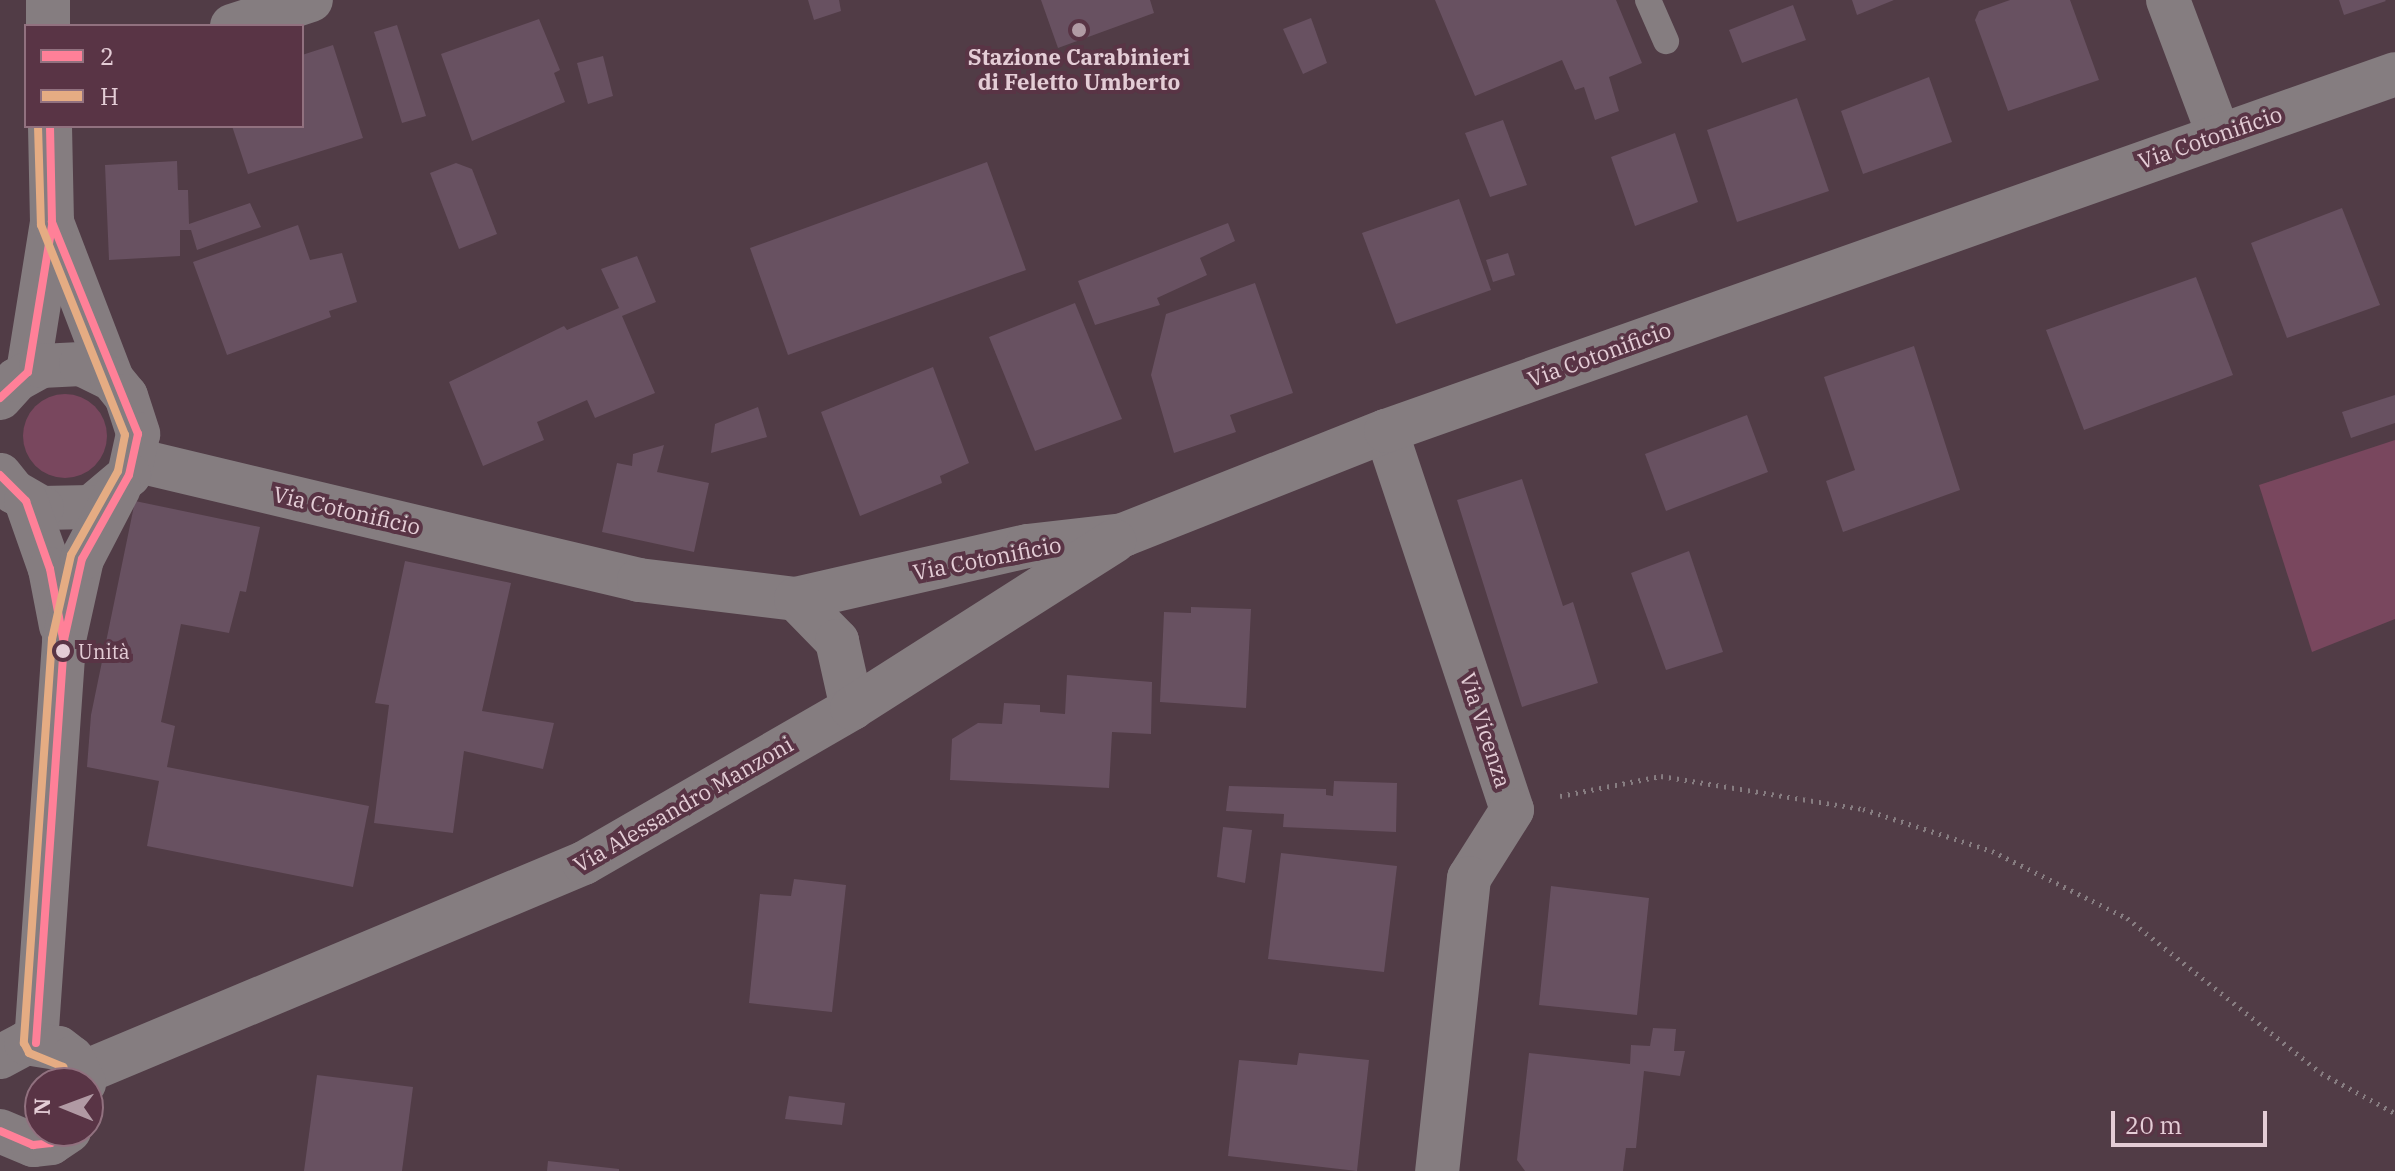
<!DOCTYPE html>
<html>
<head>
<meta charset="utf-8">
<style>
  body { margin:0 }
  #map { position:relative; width:2395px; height:1171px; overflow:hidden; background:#513c46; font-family:"IBM Plex Serif",serif }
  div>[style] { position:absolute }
  .green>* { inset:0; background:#79475e }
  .round { border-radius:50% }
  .building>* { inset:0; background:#685161 }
  .path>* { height:5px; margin-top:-2.5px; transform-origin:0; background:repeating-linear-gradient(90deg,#877d81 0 2px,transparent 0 8px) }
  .service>* { height:26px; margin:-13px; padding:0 13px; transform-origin:13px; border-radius:13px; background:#857d80 }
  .minor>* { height:44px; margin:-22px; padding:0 22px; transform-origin:22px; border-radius:22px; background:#857d80 }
  .tertiary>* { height:44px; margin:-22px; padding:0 22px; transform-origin:22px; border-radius:22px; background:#857d80 }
  .bus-1>* { height:8px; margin:-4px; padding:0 4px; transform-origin:4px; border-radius:4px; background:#ff8098 }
  .bus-2>* { height:8px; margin:-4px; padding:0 4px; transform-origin:4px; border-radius:4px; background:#e5ac83 }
  .dots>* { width:22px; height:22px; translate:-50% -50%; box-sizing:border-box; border:4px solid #593445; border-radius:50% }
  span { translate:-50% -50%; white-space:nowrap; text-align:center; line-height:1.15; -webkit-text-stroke:8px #593445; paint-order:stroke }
  .bus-label { font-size:20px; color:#e4cdd6 }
  .left { translate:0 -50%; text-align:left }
  .poi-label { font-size:22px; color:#e4cdd6; font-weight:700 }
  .street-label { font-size:22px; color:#e4cdd6 }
  .legend { position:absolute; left:24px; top:24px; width:280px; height:104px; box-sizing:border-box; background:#593445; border:2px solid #91717f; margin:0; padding:10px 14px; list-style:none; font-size:24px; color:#e4cdd6 }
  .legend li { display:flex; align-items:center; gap:16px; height:40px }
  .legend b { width:40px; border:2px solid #91717f }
  .north { position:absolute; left:24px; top:1067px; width:80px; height:80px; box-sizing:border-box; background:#593445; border:2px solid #91717f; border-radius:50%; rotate:271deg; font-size:22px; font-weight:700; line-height:32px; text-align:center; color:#e4cdd6 }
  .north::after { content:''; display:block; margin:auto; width:28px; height:36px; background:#b19aa4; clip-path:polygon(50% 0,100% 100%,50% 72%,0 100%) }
  .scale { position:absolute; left:2111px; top:1111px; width:156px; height:36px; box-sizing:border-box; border:4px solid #e4cdd6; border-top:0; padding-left:10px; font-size:24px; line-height:28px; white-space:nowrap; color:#e4cdd6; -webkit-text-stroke:6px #593445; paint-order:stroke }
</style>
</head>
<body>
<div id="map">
  <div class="green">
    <div class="round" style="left:23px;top:394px;width:84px;height:84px"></div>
    <div style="clip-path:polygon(2395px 440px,2395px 619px,2312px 652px,2259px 485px)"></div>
  </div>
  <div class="building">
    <div style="clip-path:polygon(808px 0,839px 0,841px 11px,814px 20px)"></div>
    <div style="clip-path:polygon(1041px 0,1150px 0,1154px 13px,1058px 48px)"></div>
    <div style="clip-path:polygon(1435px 0,1616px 0,1642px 63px,1609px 77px,1619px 111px,1595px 120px,1584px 87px,1575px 90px,1562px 60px,1475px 96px)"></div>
    <div style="clip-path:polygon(1852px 0,1894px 0,1857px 15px)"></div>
    <div style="clip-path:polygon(2010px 0,2070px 0,2099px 80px,2008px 111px,1975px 20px,1979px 11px)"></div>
    <div style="clip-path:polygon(2339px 0,2385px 0,2386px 1px,2344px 15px)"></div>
    <div style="clip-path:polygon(1793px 5px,1806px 40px,1742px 63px,1729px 30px)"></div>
    <div style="clip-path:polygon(1311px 18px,1327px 63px,1303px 74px,1283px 29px)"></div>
    <div style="clip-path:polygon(539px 19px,560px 70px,554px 73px,565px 102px,472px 141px,441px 54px)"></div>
    <div style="clip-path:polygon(397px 25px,426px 116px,402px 123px,374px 32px)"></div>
    <div style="clip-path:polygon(333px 45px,363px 138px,248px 174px,232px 126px,302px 126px,302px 55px)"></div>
    <div style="clip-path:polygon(603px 56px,613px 96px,588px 104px,577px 63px)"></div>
    <div style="clip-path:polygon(1929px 77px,1952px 142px,1863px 174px,1841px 111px)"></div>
    <div style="clip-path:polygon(1797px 98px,1829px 191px,1737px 222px,1707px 130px)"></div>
    <div style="clip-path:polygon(1503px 120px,1527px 185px,1490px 197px,1465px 133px)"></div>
    <div style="clip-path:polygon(1675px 133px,1698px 202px,1635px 226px,1611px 157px)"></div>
    <div style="clip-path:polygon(177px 161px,178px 190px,188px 190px,189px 224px,250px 203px,261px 227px,197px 250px,191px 230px,180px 230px,180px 256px,109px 260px,105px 165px)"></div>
    <div style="clip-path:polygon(987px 162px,1026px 270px,788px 355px,750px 248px)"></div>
    <div style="clip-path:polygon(456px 163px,472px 169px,497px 234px,459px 249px,430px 173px)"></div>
    <div style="clip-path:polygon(1459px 199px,1491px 290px,1396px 324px,1362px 233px)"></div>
    <div style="clip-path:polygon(2342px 208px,2380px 305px,2287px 338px,2251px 243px)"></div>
    <div style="clip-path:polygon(1228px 223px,1235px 241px,1200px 258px,1207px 275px,1157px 298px,1160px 305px,1095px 325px,1078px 281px)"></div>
    <div style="clip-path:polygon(298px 225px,310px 260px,342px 253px,357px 302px,329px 311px,331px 317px,227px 355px,193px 262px)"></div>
    <div style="clip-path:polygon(1508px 253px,1515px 275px,1493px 282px,1486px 260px)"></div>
    <div style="clip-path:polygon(637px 256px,656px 302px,622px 316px,655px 393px,595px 418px,587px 400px,537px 422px,544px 440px,483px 466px,449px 382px,564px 326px,567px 330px,619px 308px,601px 269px)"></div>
    <div style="clip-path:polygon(2196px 277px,2233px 375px,2084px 430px,2046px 330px)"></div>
    <div style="clip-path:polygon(1255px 283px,1293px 393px,1230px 415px,1236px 432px,1174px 453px,1151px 375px,1166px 314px)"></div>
    <div style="clip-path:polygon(1075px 303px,1122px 419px,1035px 451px,989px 337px)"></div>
    <div style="clip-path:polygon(1914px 346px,1960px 490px,1843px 532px,1826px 481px,1855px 470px,1824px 377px)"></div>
    <div style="clip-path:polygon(933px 367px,969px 463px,940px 476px,942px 483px,860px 516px,821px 412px)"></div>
    <div style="clip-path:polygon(2395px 395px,2395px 423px,2351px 438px,2342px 412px)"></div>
    <div style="clip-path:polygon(758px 407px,767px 437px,711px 453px,715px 424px)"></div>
    <div style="clip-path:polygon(1747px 415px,1768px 472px,1666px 511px,1645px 454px)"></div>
    <div style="clip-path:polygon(664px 445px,657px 472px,709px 483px,694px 552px,602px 532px,617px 463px,632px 466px,633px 454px)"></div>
    <div style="clip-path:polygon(1522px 479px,1563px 606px,1573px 602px,1598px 683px,1522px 707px,1457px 500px)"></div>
    <div style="clip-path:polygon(135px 501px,260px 527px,246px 592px,240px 591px,229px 633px,181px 624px,161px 722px,175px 726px,167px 767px,369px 806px,353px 887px,147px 846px,159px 781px,87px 767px,91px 715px)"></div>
    <div style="clip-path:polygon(1689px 551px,1723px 652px,1666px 670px,1631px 573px)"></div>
    <div style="clip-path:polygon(405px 561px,511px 583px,482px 711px,554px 723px,543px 769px,464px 751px,453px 833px,374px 823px,389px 705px,375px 703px)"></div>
    <div style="clip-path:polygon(1191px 607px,1251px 609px,1246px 708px,1160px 702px,1164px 612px,1191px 613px)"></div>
    <div style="clip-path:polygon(1067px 675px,1152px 682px,1151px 734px,1112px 732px,1109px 788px,950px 780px,952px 739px,978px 723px,1002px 724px,1004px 703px,1040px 705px,1040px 712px,1065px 714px)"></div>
    <div style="clip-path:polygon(1334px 781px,1397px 783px,1396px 832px,1283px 827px,1284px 814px,1226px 811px,1229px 786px,1326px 789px,1326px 795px,1333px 796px)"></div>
    <div style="clip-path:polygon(1223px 827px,1252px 830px,1245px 883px,1217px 877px)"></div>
    <div style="clip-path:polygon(1281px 853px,1397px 866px,1384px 972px,1268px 959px)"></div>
    <div style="clip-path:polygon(794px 879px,846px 885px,832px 1012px,749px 1003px,760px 894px,791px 896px)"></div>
    <div style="clip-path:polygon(1551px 886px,1649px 898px,1637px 1015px,1539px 1005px)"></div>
    <div style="clip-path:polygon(1653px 1028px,1676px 1029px,1674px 1051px,1685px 1051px,1680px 1076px,1644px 1071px,1636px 1148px,1626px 1148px,1623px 1171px,1525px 1171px,1517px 1160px,1529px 1053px,1630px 1064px,1631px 1045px,1650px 1046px)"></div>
    <div style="clip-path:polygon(1299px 1053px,1369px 1060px,1357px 1171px,1228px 1156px,1239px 1060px,1297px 1065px)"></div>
    <div style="clip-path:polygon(317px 1075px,413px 1087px,402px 1171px,304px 1171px)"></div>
    <div style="clip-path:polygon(789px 1096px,845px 1103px,842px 1125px,785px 1119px)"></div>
    <div style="clip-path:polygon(548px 1161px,619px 1169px,619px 1171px,547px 1171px)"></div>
  </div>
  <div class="path">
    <div style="left:1560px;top:796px;width:103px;rotate:-11.2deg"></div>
    <div style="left:1661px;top:776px;width:205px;rotate:9.3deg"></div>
    <div style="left:1863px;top:809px;width:136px;rotate:18deg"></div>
    <div style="left:1992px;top:851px;width:151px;rotate:26.4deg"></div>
    <div style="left:2127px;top:918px;width:248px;rotate:38.6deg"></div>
    <div style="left:2321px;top:1073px;width:84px;rotate:28.4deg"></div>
  </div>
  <div class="service">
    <div style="left:1648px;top:0;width:45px;rotate:66.3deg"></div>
  </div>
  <div class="minor">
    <div style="left:2168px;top:0;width:142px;rotate:69.4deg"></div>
    <div style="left:232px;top:26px;width:83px;rotate:-18.2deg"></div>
    <div style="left:1386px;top:431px;width:399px;rotate:71.6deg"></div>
    <div style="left:1512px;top:810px;width:80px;rotate:122.3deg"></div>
    <div style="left:1469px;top:878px;width:295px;rotate:96.2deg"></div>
    <div style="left:135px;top:460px;width:518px;rotate:13.39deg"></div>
    <div style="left:639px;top:580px;width:158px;rotate:6.9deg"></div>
    <div style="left:796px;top:599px;width:237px;rotate:-12.9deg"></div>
    <div style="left:1027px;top:546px;width:97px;rotate:-6.5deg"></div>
    <div style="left:1123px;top:535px;width:283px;rotate:-21.6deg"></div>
    <div style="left:1386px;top:431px;width:1070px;rotate:-19.48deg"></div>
    <div style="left:796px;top:599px;width:59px;rotate:45.7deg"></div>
    <div style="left:837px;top:641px;width:69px;rotate:77.4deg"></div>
    <div style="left:82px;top:1073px;width:544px;rotate:-22.7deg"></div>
    <div style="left:584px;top:863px;width:310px;rotate:-30deg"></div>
    <div style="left:852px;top:708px;width:311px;rotate:-32.5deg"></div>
  </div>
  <div class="tertiary">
    <div style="left:48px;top:0;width:26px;rotate:90deg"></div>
    <div style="left:53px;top:225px;width:165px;rotate:69deg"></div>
    <div style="left:28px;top:372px;width:152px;rotate:-80.9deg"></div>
    <div style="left:52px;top:222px;width:96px;rotate:-91.2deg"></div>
    <div style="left:0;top:398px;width:24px;rotate:-48deg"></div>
    <div style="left:16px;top:380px;width:29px;rotate:-29deg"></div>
    <div style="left:41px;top:366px;width:40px;rotate:-2.9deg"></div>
    <div style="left:81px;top:364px;width:34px;rotate:26deg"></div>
    <div style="left:112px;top:379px;width:22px;rotate:51deg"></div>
    <div style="left:126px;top:396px;width:40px;rotate:72deg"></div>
    <div style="left:138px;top:434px;width:42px;rotate:102.4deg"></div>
    <div style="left:129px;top:475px;width:50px;rotate:139.9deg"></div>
    <div style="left:91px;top:507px;width:49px;rotate:178.8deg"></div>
    <div style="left:42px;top:508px;width:32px;rotate:-150deg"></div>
    <div style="left:14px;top:492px;width:22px;rotate:-129deg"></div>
    <div style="left:26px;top:501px;width:72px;rotate:70.6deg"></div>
    <div style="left:50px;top:569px;width:58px;rotate:79.1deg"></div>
    <div style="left:36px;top:1043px;width:404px;rotate:-86deg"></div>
    <div style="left:64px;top:640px;width:83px;rotate:-77.5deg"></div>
    <div style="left:82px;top:559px;width:80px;rotate:-62.5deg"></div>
    <div style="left:0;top:1057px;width:30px;rotate:-28deg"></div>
    <div style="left:26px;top:1043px;width:33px;rotate:9deg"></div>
    <div style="left:59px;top:1048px;width:16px;rotate:38deg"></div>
    <div style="left:72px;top:1058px;width:28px;rotate:64deg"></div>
    <div style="left:0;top:1131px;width:36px;rotate:23deg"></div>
    <div style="left:33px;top:1145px;width:18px;rotate:-6deg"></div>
    <div style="left:51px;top:1143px;width:22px;rotate:-34deg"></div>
  </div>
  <div class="bus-1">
    <div style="left:0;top:398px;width:38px;rotate:-43deg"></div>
    <div style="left:28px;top:372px;width:149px;rotate:-80.7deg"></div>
    <div style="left:0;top:475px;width:37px;rotate:45deg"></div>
    <div style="left:26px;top:501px;width:72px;rotate:70.6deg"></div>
    <div style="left:50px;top:569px;width:76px;rotate:79.4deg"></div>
    <div style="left:36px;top:1043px;width:404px;rotate:-86deg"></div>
    <div style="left:64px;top:640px;width:83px;rotate:-77.5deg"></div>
    <div style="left:82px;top:559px;width:96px;rotate:-60.8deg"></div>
    <div style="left:129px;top:475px;width:42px;rotate:-77.6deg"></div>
    <div style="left:138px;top:434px;width:229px;rotate:-112.1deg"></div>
    <div style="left:52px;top:222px;width:96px;rotate:-91.2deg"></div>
    <div style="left:0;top:1131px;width:36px;rotate:23deg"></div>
    <div style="left:33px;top:1145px;width:18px;rotate:-6deg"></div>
    <div style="left:51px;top:1143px;width:22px;rotate:-34deg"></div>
  </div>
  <div class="bus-2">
    <div style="left:38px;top:126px;width:99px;rotate:88.3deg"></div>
    <div style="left:41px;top:225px;width:226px;rotate:68.2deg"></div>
    <div style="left:125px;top:435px;width:37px;rotate:101deg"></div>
    <div style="left:118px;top:471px;width:96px;rotate:119.2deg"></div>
    <div style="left:71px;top:555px;width:86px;rotate:102.7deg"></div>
    <div style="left:52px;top:639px;width:405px;rotate:94deg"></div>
    <div style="left:24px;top:1043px;width:11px;rotate:63deg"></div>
    <div style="left:29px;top:1053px;width:37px;rotate:22deg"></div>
    <div style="left:63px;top:1067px;width:18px;rotate:63deg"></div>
  </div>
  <div class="dots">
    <div style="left:1079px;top:30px;background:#b19aa4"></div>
    <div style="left:63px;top:651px;background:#e4cdd6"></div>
  </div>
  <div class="bus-label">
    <span class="left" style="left:78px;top:651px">Unità</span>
  </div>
  <div class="poi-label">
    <span style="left:1079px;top:69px">Stazione Carabinieri<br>di Feletto Umberto</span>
  </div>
  <div class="street-label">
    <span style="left:2210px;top:137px;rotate:-19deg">Via Cotonificio</span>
    <span style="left:1599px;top:354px;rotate:-20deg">Via Cotonificio</span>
    <span style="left:347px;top:510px;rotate:13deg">Via Cotonificio</span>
    <span style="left:987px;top:558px;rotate:-11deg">Via Cotonificio</span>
    <span style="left:1486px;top:730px;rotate:72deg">Via Vicenza</span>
    <span style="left:683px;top:804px;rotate:-30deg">Via Alessandro Manzoni</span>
  </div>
  <ul class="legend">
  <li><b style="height:10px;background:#ff8098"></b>2</li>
  <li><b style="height:10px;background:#e5ac83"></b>H</li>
  </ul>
  <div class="north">N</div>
  <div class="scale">20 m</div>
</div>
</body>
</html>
